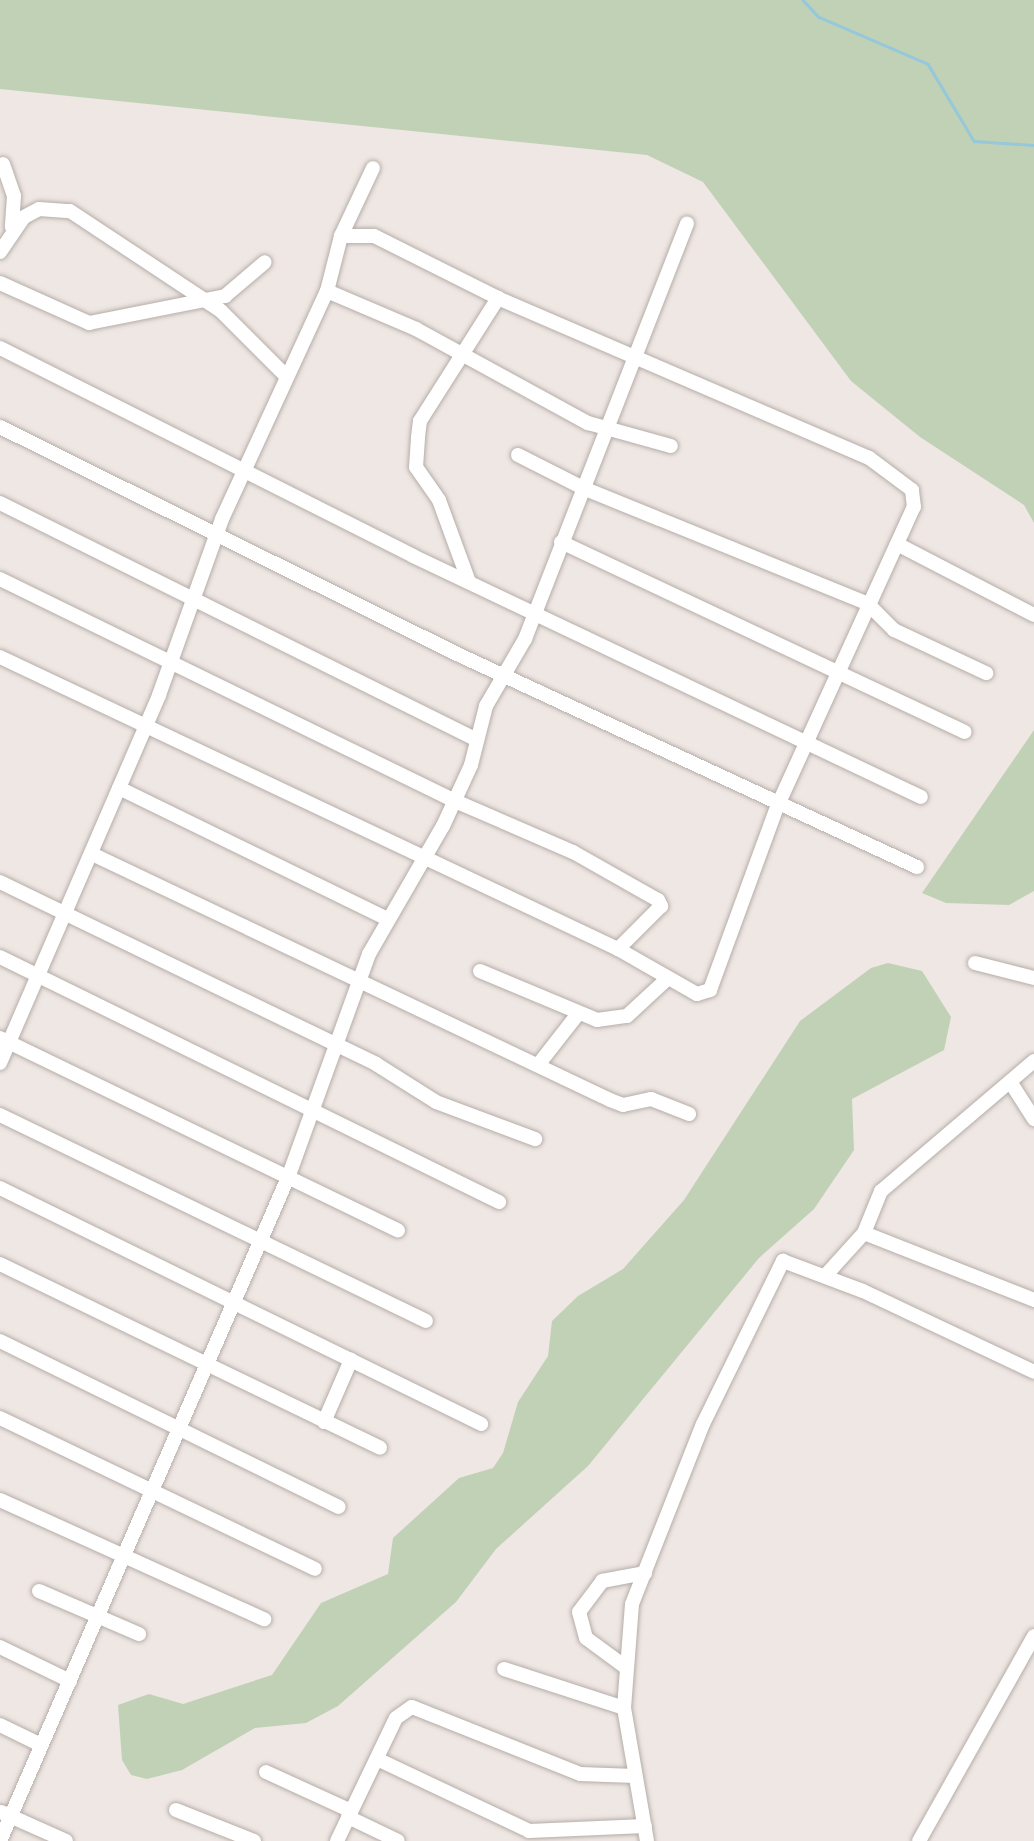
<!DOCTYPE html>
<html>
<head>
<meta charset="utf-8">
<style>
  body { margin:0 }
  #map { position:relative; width:1034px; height:1841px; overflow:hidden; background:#efe7e3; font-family:Barlow,sans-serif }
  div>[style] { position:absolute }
  .green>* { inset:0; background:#c0d1b6 }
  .stream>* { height:2.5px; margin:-1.25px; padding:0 1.25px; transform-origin:1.25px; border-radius:1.25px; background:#95c8da }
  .roads { filter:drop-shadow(0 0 2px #b5ada9) drop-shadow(0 0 2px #b5ada9) }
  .minor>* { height:14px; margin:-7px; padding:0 7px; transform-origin:7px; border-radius:7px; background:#fff }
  span { translate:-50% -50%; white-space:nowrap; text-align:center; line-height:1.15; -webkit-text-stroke:7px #efe7e3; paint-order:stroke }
</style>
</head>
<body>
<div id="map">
  <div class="green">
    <div style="clip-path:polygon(0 0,1034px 0,1034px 523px,1024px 505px,920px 437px,851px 381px,703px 182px,647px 155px,0 89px)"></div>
    <div style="clip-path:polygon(1034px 730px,1034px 891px,1009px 905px,946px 903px,922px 893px)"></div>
    <div style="clip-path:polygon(888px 963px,922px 971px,951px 1017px,944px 1050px,852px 1099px,854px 1150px,814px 1209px,759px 1258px,588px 1466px,496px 1549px,456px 1602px,338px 1706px,306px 1723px,255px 1728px,182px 1770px,147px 1779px,131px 1775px,122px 1760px,118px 1705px,149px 1694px,183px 1704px,272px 1675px,321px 1603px,388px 1574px,393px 1538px,459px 1478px,493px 1468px,503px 1453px,518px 1402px,548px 1356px,552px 1321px,578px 1296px,623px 1269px,684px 1200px,800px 1021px,871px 968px)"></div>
  </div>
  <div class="stream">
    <div style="left:803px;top:0;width:23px;rotate:47deg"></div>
    <div style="left:819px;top:17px;width:119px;rotate:23.3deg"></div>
    <div style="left:928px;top:64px;width:90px;rotate:59.1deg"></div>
    <div style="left:974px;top:141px;width:60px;rotate:3.8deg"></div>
  </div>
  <div class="roads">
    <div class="minor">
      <div style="left:3px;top:164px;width:34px;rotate:71deg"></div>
      <div style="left:14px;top:196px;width:31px;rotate:94deg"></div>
      <div style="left:0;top:252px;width:42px;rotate:-55.6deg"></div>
      <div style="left:24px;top:217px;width:17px;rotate:-28deg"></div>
      <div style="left:39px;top:209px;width:31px;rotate:4deg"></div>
      <div style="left:70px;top:211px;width:181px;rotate:33.5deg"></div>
      <div style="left:221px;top:311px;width:93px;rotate:45deg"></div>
      <div style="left:0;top:283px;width:98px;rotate:24.2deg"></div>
      <div style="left:89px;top:323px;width:139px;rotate:-11.2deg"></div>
      <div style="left:225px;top:296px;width:52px;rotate:-40.4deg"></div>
      <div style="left:327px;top:291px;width:97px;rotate:23.1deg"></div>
      <div style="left:416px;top:329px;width:196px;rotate:28.7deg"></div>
      <div style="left:588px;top:423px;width:86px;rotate:15.5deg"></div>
      <div style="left:0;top:348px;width:462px;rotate:26.7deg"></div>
      <div style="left:413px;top:556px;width:562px;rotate:25.38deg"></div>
      <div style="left:0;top:427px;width:510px;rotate:26.41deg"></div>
      <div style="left:457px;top:654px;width:507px;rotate:24.85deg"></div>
      <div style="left:518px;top:455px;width:73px;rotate:26.9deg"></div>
      <div style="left:583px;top:488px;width:308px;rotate:22.1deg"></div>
      <div style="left:868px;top:604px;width:37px;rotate:45deg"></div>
      <div style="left:894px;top:630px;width:102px;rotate:25.1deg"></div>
      <div style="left:0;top:503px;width:530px;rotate:26.42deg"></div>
      <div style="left:561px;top:542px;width:446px;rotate:25.2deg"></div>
      <div style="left:897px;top:544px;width:154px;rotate:27.4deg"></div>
      <div style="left:0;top:579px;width:506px;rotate:26.01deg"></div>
      <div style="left:455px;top:801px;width:129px;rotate:23.4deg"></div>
      <div style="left:573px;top:852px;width:98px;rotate:29.5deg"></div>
      <div style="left:658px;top:900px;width:7px;rotate:63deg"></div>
      <div style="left:661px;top:906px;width:61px;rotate:135deg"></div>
      <div style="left:469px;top:582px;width:87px;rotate:-110.1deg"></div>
      <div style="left:439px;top:500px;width:40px;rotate:-124.9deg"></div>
      <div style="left:416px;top:467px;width:30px;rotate:-86deg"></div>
      <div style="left:418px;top:437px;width:16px;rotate:-83deg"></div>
      <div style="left:420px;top:421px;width:146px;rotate:-57.6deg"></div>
      <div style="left:0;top:657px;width:684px;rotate:25.29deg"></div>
      <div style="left:618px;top:949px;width:91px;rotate:29.7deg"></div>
      <div style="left:697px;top:994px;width:14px;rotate:-17deg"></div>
      <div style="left:710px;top:990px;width:195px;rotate:-69.9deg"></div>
      <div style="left:777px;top:807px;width:330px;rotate:-65.5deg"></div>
      <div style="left:914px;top:507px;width:17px;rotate:-97deg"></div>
      <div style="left:912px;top:490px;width:54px;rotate:-143.3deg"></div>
      <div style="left:869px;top:458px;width:404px;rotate:-156.7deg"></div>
      <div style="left:498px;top:298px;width:139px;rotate:-153.4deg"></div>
      <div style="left:374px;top:236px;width:33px;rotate:180deg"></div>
      <div style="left:119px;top:788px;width:297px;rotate:26deg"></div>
      <div style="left:92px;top:854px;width:573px;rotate:25.4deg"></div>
      <div style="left:610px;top:1100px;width:14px;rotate:21deg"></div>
      <div style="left:623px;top:1105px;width:29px;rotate:-12deg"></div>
      <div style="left:651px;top:1099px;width:41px;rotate:21.5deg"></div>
      <div style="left:0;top:882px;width:418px;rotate:25.8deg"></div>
      <div style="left:376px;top:1064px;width:71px;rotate:32.3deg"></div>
      <div style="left:436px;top:1102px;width:106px;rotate:20.5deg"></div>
      <div style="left:0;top:957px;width:556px;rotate:26.15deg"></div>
      <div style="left:975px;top:963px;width:61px;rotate:14.3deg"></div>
      <div style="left:480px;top:971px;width:127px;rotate:22.7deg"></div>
      <div style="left:597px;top:1020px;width:30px;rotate:-8deg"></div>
      <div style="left:627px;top:1016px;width:54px;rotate:-42.8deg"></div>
      <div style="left:0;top:1038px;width:442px;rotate:25.8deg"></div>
      <div style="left:1034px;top:1061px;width:201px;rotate:139.6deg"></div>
      <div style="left:881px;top:1191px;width:45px;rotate:112deg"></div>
      <div style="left:864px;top:1233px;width:183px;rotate:21.5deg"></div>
      <div style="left:0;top:1063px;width:401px;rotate:-66.6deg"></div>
      <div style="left:159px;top:695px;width:187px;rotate:-70.3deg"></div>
      <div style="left:222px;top:519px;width:251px;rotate:-65.3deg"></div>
      <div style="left:327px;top:291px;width:57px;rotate:-75.7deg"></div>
      <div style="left:341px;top:236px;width:75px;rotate:-64.8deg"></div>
      <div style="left:538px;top:1065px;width:63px;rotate:-52deg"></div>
      <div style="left:1011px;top:1083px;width:43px;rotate:57.4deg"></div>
      <div style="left:0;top:1115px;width:473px;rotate:25.8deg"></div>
      <div style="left:0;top:1188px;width:536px;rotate:26.13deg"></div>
      <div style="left:0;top:1264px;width:422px;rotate:25.8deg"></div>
      <div style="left:826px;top:1275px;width:57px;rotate:-47.9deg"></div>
      <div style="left:0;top:1341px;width:377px;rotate:26.1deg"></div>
      <div style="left:0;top:1418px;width:349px;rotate:25.6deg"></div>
      <div style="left:324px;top:1422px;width:68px;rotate:-66.5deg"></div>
      <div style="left:0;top:1500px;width:290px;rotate:24.3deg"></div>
      <div style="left:39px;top:1591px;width:109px;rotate:23.3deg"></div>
      <div style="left:0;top:1647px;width:78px;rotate:25.9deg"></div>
      <div style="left:624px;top:1666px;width:47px;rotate:-143.6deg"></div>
      <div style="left:586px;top:1638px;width:27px;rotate:-105deg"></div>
      <div style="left:579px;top:1612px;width:39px;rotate:-53deg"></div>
      <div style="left:602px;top:1581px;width:44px;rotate:-10.5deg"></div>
      <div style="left:504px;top:1669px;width:126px;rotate:18deg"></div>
      <div style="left:0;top:1725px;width:46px;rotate:26deg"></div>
      <div style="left:377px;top:1759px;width:168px;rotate:25.3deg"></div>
      <div style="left:529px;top:1831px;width:116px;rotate:-2.5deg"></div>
      <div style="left:266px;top:1772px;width:94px;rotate:24.6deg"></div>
      <div style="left:176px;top:1810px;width:84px;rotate:21.7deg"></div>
      <div style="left:1px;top:1812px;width:71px;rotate:24deg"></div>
      <div style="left:348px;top:1817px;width:55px;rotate:25.6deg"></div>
      <div style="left:0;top:1841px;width:726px;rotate:-66.54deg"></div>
      <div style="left:289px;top:1175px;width:235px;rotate:-70.1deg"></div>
      <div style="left:369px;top:954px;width:148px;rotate:-60deg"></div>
      <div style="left:443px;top:826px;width:67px;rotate:-65.3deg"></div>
      <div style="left:471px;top:765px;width:61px;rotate:-75.7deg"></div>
      <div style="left:486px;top:706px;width:78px;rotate:-59.8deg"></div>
      <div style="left:525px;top:639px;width:446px;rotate:-68.7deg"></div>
      <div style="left:337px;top:1841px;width:136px;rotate:-64.4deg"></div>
      <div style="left:396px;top:1718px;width:19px;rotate:-35deg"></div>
      <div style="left:412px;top:1707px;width:181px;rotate:21.7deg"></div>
      <div style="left:580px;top:1774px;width:55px;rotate:2.1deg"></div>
      <div style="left:647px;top:1841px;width:135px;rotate:-99.8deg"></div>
      <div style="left:624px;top:1708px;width:104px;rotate:-85.6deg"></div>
      <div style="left:632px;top:1604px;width:193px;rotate:-68.5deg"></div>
      <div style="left:703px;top:1424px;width:182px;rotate:-63.9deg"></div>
      <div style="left:783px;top:1261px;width:85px;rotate:20.6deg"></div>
      <div style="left:863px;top:1291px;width:189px;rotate:25.3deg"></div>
      <div style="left:919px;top:1841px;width:235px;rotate:-60.7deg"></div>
    </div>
  </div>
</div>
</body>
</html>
